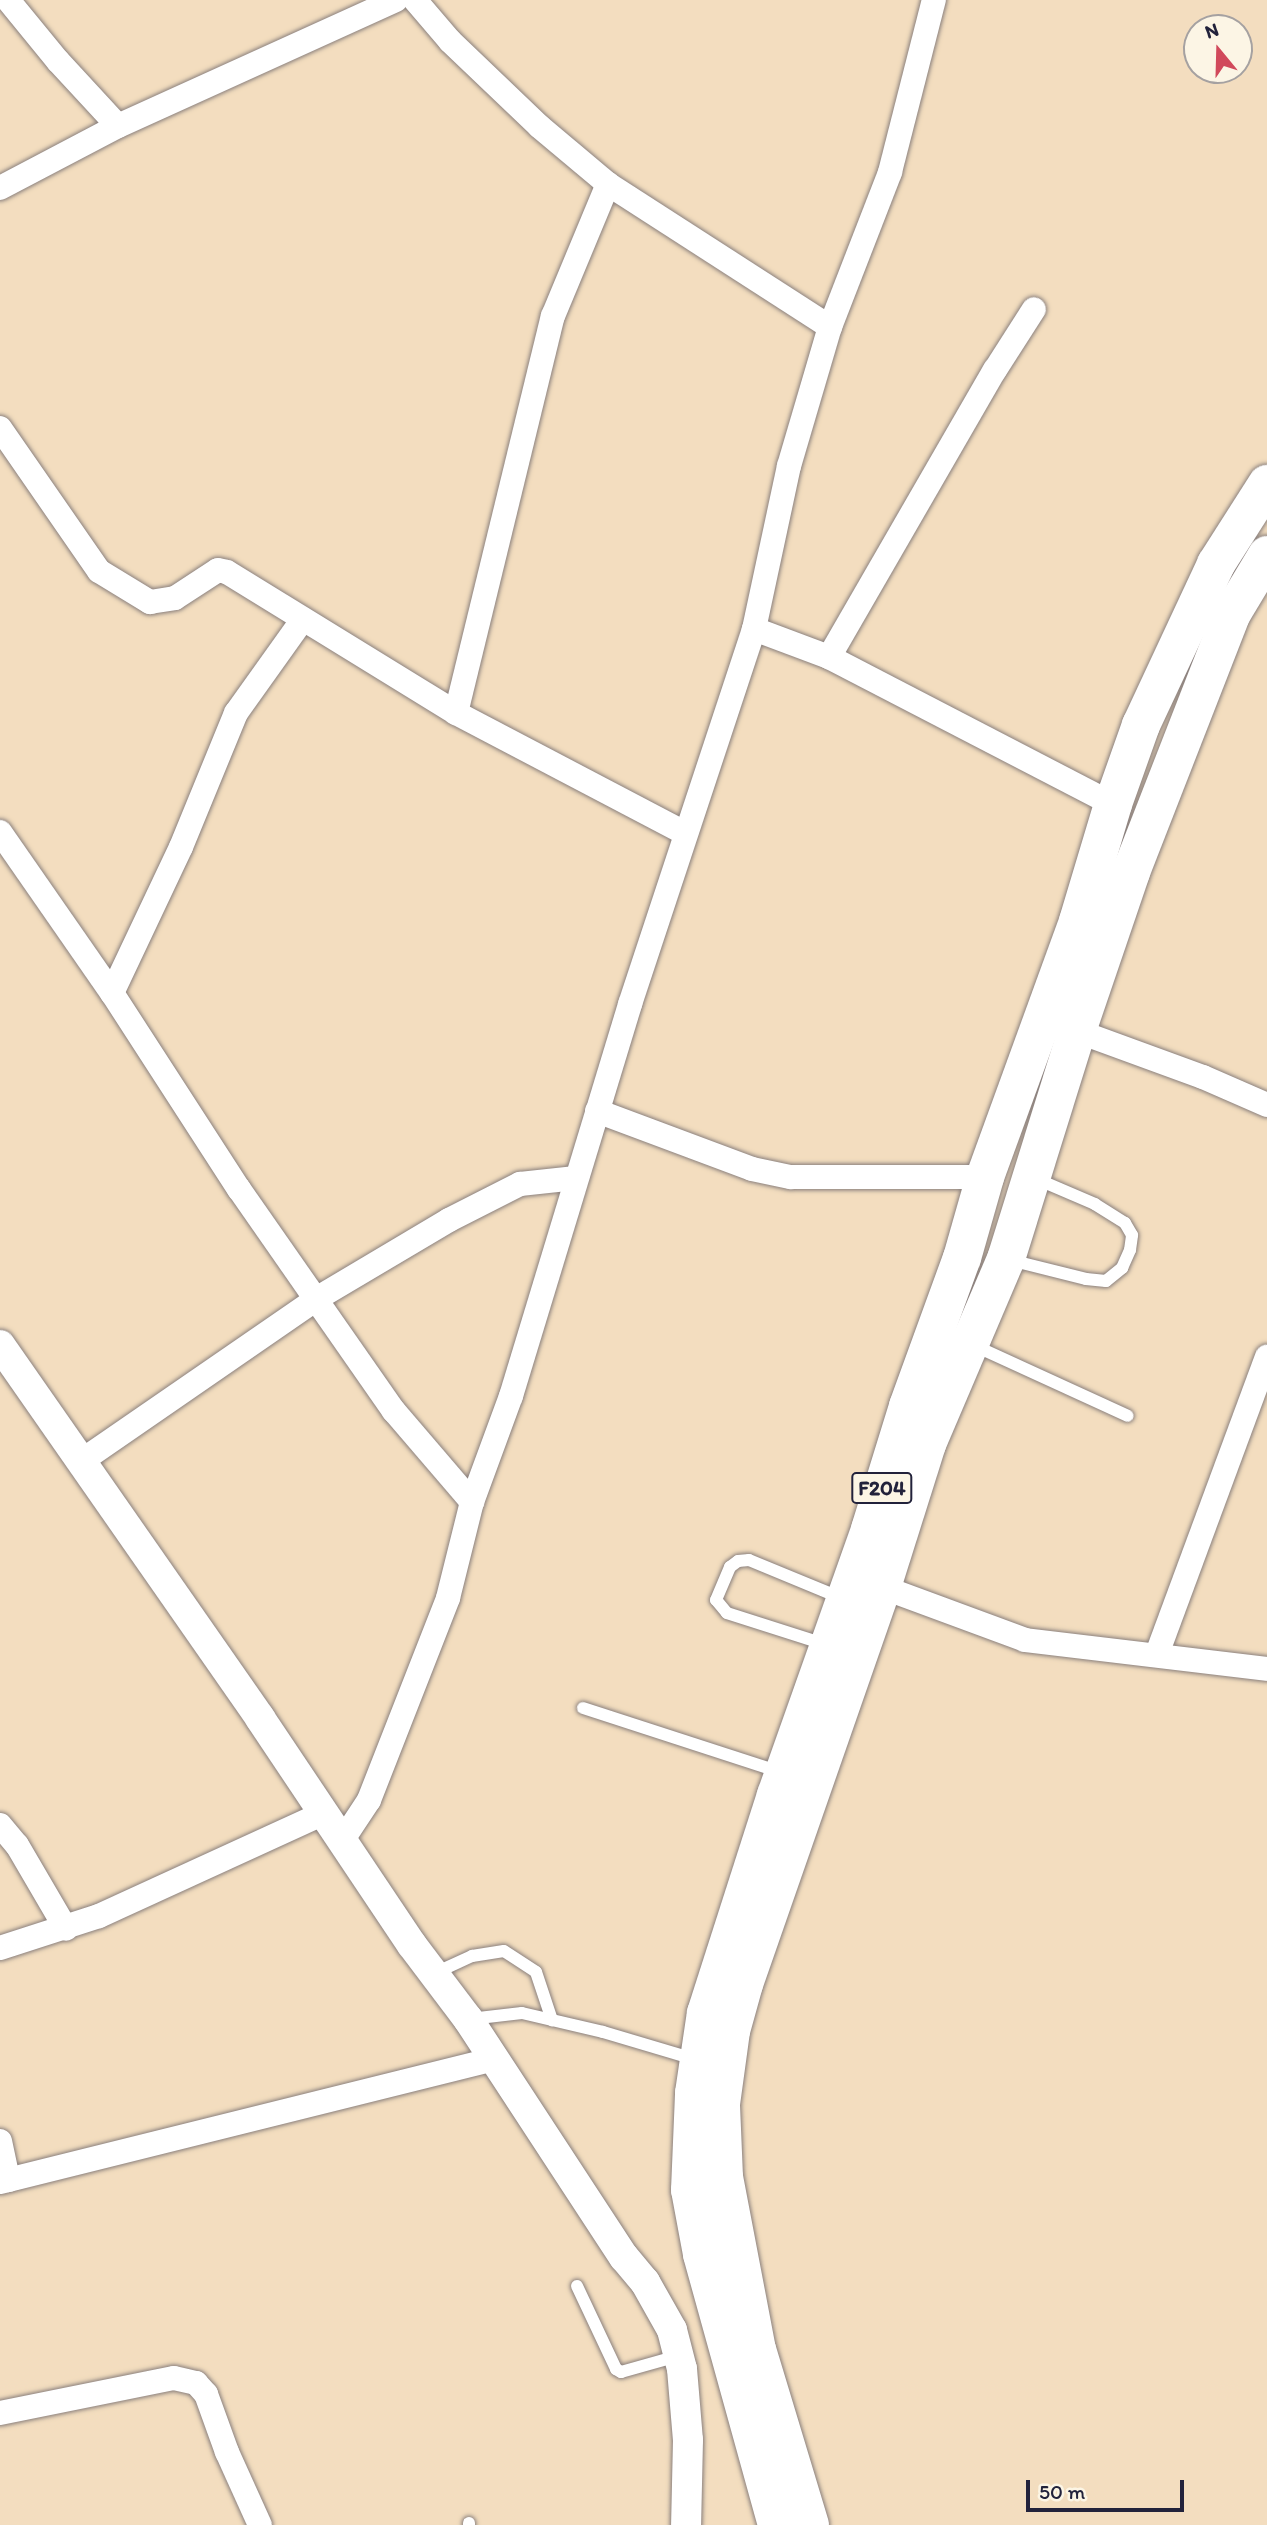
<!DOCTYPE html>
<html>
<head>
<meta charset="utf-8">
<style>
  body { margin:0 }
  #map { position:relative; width:1267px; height:2525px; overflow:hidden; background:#f3ddbf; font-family:Itim,sans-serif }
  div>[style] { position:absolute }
  .roads { filter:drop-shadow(0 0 2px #8a807d) drop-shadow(0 0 2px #8a807d) }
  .service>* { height:12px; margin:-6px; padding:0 6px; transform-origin:6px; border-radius:6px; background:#fff }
  .minor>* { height:24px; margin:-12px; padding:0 12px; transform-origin:12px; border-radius:12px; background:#fff }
  .tertiary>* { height:30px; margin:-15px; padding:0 15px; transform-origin:15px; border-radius:15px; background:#fff }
  .primary>* { height:38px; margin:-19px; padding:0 19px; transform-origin:19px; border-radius:19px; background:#fff }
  span { translate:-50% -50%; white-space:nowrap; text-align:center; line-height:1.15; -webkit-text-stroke:5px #fcf5e5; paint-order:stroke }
  .shield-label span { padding:2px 5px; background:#fcf5e5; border:2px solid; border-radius:5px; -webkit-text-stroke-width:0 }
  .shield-label { font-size:21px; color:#22223b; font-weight:700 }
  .north { position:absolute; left:1183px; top:14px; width:70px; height:70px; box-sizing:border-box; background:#fcf5e5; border:2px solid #a5a1a1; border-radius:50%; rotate:341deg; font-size:19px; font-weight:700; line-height:28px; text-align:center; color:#22223b }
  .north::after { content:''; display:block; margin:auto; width:24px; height:32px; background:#d1495b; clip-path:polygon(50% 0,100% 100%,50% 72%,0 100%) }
  .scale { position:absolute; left:1026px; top:2480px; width:158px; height:32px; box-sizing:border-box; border:4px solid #22223b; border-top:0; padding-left:9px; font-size:21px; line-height:24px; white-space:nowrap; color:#22223b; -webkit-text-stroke:5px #fcf5e5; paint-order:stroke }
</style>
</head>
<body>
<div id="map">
  <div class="roads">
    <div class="service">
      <div style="left:1010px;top:1260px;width:78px;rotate:14deg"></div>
      <div style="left:1086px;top:1279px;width:20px;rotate:6deg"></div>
      <div style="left:1106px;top:1281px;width:21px;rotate:-39deg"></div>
      <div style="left:1122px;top:1268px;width:20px;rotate:-66deg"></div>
      <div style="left:1130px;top:1250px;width:15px;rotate:-82deg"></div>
      <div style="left:1132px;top:1235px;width:14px;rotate:-120deg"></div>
      <div style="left:1125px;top:1223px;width:36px;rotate:-148deg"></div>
      <div style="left:1095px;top:1204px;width:66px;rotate:-156.9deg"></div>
      <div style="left:973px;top:1345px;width:170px;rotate:24.6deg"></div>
      <div style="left:824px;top:1644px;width:102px;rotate:-162.3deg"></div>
      <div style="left:727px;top:1613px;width:17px;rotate:-130deg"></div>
      <div style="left:716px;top:1600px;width:36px;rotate:-67deg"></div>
      <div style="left:730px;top:1567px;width:10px;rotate:-37deg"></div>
      <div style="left:738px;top:1561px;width:11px;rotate:-5deg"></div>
      <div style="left:749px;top:1560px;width:100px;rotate:22.4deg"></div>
      <div style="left:583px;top:1708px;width:207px;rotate:18deg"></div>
      <div style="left:435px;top:1973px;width:41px;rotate:-24.7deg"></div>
      <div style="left:472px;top:1956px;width:32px;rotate:-9deg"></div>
      <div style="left:504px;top:1951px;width:38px;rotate:33deg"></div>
      <div style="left:536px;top:1972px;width:51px;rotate:71.6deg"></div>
      <div style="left:470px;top:2019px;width:52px;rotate:-6.6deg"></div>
      <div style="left:522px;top:2013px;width:83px;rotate:13.2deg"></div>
      <div style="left:603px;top:2032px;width:95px;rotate:16.5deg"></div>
      <div style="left:577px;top:2286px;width:92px;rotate:64.8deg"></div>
      <div style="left:616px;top:2369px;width:6px;rotate:31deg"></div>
      <div style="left:621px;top:2372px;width:59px;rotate:-15.7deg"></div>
      <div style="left:469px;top:2523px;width:2px;rotate:90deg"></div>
    </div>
    <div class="minor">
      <div style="left:8px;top:0;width:79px;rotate:50.7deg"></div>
      <div style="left:58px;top:61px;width:88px;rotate:47.3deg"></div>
      <div style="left:415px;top:0;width:54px;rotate:49.5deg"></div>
      <div style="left:450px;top:41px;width:124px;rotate:43.7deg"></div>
      <div style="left:540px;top:127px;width:89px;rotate:40deg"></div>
      <div style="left:608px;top:184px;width:264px;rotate:32.8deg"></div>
      <div style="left:0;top:188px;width:133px;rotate:-27.7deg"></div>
      <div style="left:118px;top:126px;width:305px;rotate:-24.4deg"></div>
      <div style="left:0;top:428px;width:174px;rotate:55.3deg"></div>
      <div style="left:99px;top:571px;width:60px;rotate:31.3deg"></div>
      <div style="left:150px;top:602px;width:25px;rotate:-9deg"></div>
      <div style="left:175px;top:598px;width:51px;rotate:-33.1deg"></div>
      <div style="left:218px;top:570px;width:9px;rotate:13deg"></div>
      <div style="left:227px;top:572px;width:269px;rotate:31.6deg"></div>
      <div style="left:456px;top:713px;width:259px;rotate:27.7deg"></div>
      <div style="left:754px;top:629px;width:80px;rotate:20.5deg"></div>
      <div style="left:829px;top:657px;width:320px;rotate:27.4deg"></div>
      <div style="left:829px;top:657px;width:332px;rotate:-60deg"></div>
      <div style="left:995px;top:370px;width:72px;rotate:-57.4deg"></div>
      <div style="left:456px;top:713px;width:409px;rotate:-76.3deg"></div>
      <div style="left:553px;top:316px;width:143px;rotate:-67.4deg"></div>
      <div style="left:0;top:832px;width:196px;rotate:55.2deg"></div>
      <div style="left:112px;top:993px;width:234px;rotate:57.1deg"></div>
      <div style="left:239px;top:1189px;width:271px;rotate:55.1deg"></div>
      <div style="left:394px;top:1411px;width:120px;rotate:49.4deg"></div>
      <div style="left:112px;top:993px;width:161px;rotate:-64.7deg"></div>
      <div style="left:181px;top:847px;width:145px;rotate:-67.7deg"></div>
      <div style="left:236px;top:713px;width:115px;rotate:-54.5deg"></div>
      <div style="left:1077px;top:1031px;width:134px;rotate:20.1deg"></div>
      <div style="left:1203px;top:1077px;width:70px;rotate:23.6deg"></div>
      <div style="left:597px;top:1111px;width:165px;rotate:20.5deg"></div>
      <div style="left:752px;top:1169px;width:40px;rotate:12deg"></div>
      <div style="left:791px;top:1177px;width:194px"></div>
      <div style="left:80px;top:1462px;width:287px;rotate:-34.6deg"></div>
      <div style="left:316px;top:1299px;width:155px;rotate:-30.7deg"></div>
      <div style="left:449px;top:1220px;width:80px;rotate:-26.9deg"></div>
      <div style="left:520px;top:1184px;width:56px;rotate:-6.1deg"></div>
      <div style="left:882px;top:1587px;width:153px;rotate:20.3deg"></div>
      <div style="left:1025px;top:1640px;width:244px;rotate:6.8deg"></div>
      <div style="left:1157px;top:1654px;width:317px;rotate:-69.7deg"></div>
      <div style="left:0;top:1825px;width:26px;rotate:50deg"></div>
      <div style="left:17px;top:1845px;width:97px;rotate:59.7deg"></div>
      <div style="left:342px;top:1841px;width:49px;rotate:-56.6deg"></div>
      <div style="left:369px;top:1800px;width:217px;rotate:-68.6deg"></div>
      <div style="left:448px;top:1598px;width:99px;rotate:-76deg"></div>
      <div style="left:472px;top:1502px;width:113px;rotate:-69.8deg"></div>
      <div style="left:511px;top:1396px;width:410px;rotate:-73.1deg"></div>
      <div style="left:630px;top:1004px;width:395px;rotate:-71.7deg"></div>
      <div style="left:754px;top:629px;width:167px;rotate:-77.9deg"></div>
      <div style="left:789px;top:466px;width:145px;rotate:-73.6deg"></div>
      <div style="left:830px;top:327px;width:166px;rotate:-68.8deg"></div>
      <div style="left:890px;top:172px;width:178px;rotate:-75.7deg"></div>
      <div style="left:0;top:1948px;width:104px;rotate:-17.9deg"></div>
      <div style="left:99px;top:1916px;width:245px;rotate:-24.6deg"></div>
      <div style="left:0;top:2141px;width:40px;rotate:78deg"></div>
      <div style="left:0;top:2182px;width:509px;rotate:-13.98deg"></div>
      <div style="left:0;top:2413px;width:177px;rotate:-11.4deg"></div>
      <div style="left:174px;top:2378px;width:23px;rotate:13deg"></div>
      <div style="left:196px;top:2383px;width:15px;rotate:48deg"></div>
      <div style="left:206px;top:2394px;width:62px;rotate:70.1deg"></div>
      <div style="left:227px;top:2452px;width:80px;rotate:65.7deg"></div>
    </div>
    <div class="tertiary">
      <div style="left:0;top:1345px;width:455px;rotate:55.1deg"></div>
      <div style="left:260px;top:1718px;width:273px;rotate:56.2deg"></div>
      <div style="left:412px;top:1945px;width:93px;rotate:52.9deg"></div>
      <div style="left:468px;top:2019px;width:285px;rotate:56.8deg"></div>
      <div style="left:624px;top:2257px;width:33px;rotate:50deg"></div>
      <div style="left:645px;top:2282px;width:55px;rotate:60.6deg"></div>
      <div style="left:672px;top:2330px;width:40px;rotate:75.6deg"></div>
      <div style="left:682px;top:2369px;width:71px;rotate:85.2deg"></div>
      <div style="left:688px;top:2440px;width:85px;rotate:91.3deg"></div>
    </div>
    <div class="primary">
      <div style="left:777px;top:2525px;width:281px;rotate:-105.5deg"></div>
      <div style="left:702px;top:2254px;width:65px;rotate:-100.6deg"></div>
      <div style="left:690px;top:2190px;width:97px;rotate:-87.6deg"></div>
      <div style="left:694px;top:2093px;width:81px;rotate:-81.5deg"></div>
      <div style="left:706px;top:2013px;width:229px;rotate:-72.2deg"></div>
      <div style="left:776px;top:1795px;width:282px;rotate:-70.5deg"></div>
      <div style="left:870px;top:1529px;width:129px;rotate:-72.8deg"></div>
      <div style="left:908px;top:1406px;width:158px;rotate:-70deg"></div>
      <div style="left:962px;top:1258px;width:84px;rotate:-74.1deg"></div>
      <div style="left:985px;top:1177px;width:272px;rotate:-70deg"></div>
      <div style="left:1078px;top:921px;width:122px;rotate:-73.3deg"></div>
      <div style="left:1113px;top:804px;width:84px;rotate:-70.5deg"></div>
      <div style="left:1141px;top:725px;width:178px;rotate:-65deg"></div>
      <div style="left:1216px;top:564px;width:95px;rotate:-57.5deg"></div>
      <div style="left:810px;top:2525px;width:183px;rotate:-106.8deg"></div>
      <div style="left:757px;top:2350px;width:176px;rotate:-100.8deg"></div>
      <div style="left:724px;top:2177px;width:73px;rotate:-92.4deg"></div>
      <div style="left:721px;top:2104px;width:74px;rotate:-82.2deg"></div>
      <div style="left:731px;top:2031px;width:49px;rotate:-74.5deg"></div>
      <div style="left:744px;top:1984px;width:420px;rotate:-70.8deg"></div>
      <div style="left:882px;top:1587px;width:150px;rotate:-72.5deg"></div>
      <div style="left:927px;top:1444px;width:201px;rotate:-66.9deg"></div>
      <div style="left:1006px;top:1259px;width:239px;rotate:-72.7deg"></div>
      <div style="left:1077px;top:1031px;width:168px;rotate:-71.2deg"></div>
      <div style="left:1131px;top:872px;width:276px;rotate:-68.7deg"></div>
      <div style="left:1231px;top:615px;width:70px;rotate:-59deg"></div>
    </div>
  </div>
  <div class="shield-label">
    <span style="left:882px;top:1488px">F204</span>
  </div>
  <div class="north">N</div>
  <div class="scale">50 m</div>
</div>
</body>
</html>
